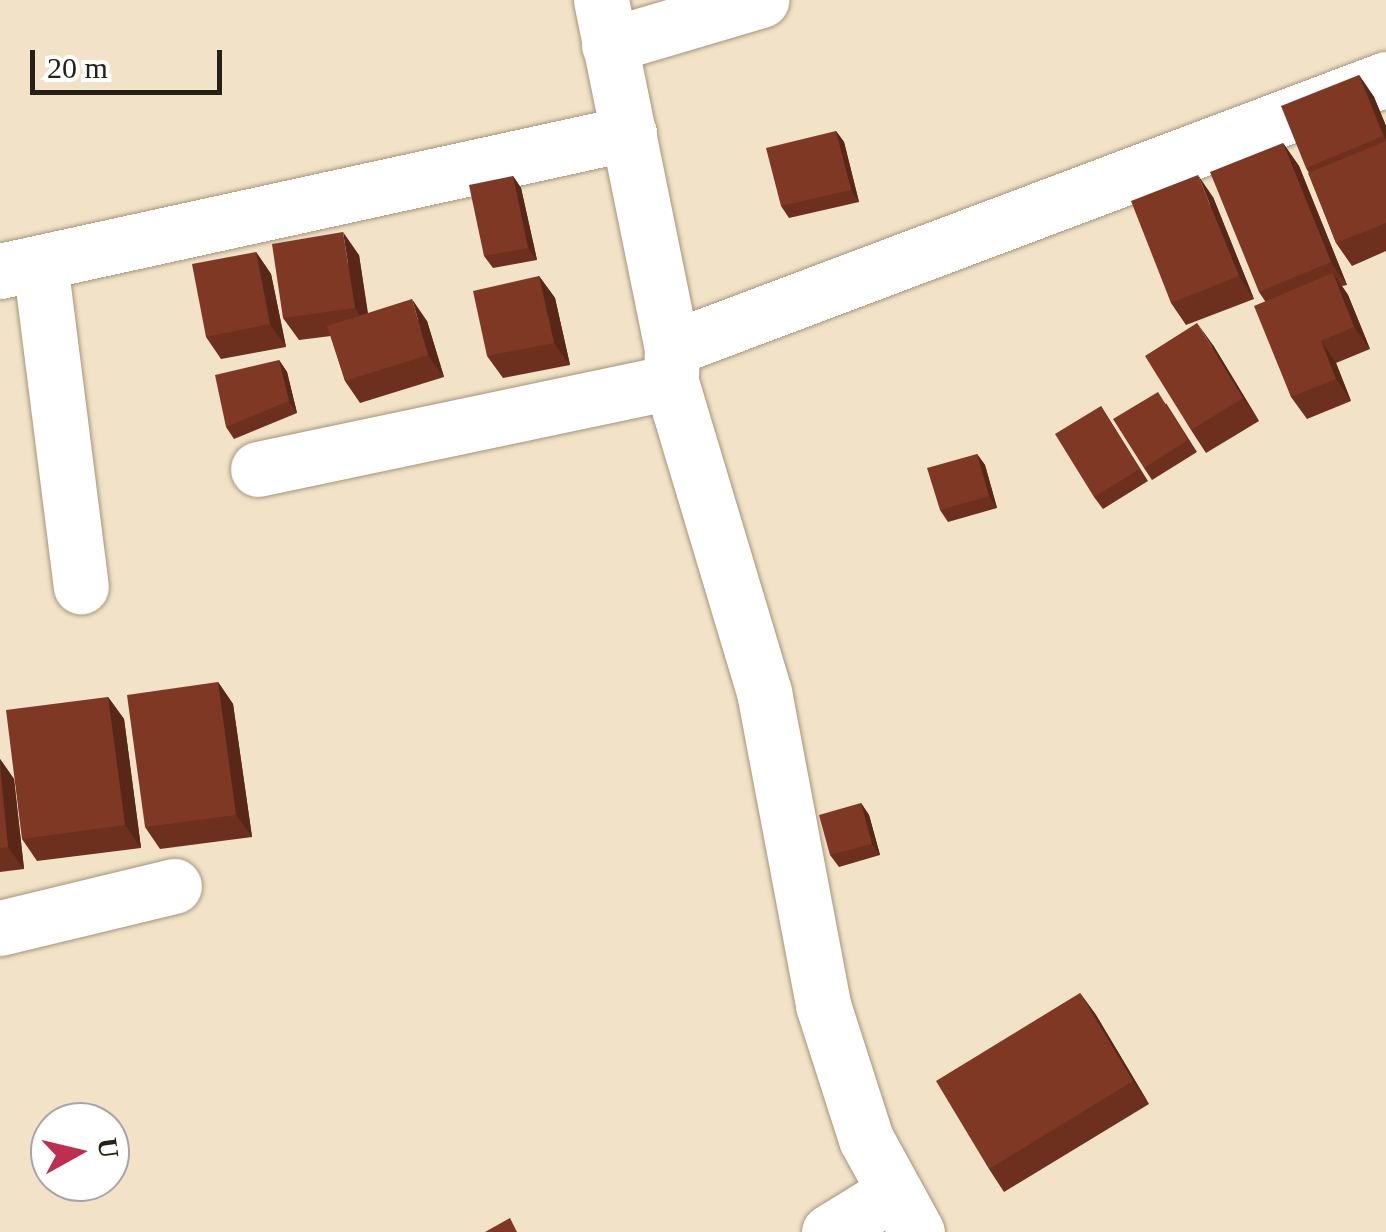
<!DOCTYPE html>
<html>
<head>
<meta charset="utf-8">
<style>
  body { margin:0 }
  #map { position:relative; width:1386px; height:1232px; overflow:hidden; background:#f2e2c7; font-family:Georgia,serif }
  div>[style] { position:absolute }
  .roads { filter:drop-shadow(0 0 2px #a4957c) drop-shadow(0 0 2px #a4957c) }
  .minor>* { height:55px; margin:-27.5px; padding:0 27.5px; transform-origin:27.5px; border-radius:27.5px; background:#fff }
  .wall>* { inset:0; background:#6d301e }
  .shaded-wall>* { inset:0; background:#592718 }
  .building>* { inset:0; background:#7f3823 }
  span { translate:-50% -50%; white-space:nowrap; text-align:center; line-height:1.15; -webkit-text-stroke:10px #fff; paint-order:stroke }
  .north { position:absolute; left:30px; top:1102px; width:100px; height:100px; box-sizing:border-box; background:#fff; border:2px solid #a8a6a2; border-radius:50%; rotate:82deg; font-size:28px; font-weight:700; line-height:40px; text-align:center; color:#262016 }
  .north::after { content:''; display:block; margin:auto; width:35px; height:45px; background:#be2e51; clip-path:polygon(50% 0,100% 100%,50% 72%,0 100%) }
  .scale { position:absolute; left:30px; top:50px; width:192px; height:45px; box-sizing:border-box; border:5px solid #262016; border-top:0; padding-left:12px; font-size:30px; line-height:35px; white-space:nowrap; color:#262016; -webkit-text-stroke:8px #fff; paint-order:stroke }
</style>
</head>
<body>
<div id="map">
  <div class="roads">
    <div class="minor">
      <div style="left:601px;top:0;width:355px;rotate:78.5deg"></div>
      <div style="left:672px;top:348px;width:34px;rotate:92deg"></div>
      <div style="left:671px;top:382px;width:324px;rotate:73.3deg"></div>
      <div style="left:764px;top:692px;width:319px;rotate:79.3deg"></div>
      <div style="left:823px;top:1005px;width:141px;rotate:72.2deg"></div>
      <div style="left:866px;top:1139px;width:106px;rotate:61.3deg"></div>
      <div style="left:609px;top:45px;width:159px;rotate:-16.5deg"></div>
      <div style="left:40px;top:263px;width:326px;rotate:82.8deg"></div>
      <div style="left:0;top:271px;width:644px;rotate:-12.37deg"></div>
      <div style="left:672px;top:348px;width:763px;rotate:-20.64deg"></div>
      <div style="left:258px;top:469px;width:422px;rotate:-11.9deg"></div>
      <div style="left:0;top:928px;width:179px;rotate:-13.6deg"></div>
      <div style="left:829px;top:1232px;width:76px;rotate:-31.6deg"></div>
    </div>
  </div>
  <div class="wall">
    <div style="clip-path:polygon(1359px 75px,1374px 97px,1386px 126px,1386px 251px,1352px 266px,1336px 243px,1309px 173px,1306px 168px)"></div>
    <div style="clip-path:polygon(836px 131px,844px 142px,859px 202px,789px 218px,781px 206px)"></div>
    <div style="clip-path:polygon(1283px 143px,1299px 166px,1347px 285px,1342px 286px,1348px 295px,1370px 349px,1336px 363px,1351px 401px,1307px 419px,1291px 397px,1265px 301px,1259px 292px)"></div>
    <div style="clip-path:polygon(513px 176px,521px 188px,537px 260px,493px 268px,484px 256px)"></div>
    <div style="clip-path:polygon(1213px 197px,1254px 299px,1186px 325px,1171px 303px)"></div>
    <div style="clip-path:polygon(256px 252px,271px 274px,286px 347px,221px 359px,206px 337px)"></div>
    <div style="clip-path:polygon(359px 255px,368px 313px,427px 321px,444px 377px,360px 403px,345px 381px,331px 336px,299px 340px,283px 318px)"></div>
    <div style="clip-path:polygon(539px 276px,555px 298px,570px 365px,503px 378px,487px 356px)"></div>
    <div style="clip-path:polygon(1213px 345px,1259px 421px,1206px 453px,1191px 430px)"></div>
    <div style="clip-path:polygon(279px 360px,287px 372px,297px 413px,234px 439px,226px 427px)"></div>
    <div style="clip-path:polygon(1166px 403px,1197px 452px,1152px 480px,1144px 468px)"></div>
    <div style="clip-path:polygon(1101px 406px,1148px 481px,1103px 509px,1094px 497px)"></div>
    <div style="clip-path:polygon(977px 454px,985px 465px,997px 508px,948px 522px,940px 510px)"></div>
    <div style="clip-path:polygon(218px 682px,233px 704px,252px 837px,160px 849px,145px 827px)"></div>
    <div style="clip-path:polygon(108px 697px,124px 719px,141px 848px,37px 861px,22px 839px)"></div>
    <div style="clip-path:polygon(0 759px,14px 779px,24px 869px,0 872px)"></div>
    <div style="clip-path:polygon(861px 803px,869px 815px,880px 855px,839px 867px,830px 855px)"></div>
    <div style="clip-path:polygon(1080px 993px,1096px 1015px,1149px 1104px,1004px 1192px,989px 1169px)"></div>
  </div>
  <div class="shaded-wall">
    <div style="clip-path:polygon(1359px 75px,1374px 97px,1386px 126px,1386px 140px)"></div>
    <div style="clip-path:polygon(836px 131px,844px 142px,859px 202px,851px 190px)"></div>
    <div style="clip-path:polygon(1283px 143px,1299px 166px,1347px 285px,1331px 262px)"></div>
    <div style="clip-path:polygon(1198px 175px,1213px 197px,1254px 299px,1239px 276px)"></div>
    <div style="clip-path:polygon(513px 176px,521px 188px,537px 260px,528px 248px)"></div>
    <div style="clip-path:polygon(343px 232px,359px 255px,370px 330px,355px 308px)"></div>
    <div style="clip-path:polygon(256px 252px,271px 274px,286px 347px,270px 324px)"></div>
    <div style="clip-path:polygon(1333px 273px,1348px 295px,1370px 349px,1354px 327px)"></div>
    <div style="clip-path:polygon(539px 276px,555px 298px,570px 365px,554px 343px)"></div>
    <div style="clip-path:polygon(412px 299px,427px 321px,444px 377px,428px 355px)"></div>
    <div style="clip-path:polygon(1197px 323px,1213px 345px,1259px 421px,1243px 398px)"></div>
    <div style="clip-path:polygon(1321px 341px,1336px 363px,1351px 401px,1336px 379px)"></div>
    <div style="clip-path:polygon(279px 360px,287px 372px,297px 413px,289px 401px)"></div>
    <div style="clip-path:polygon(977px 454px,985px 465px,997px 508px,989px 496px)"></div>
    <div style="clip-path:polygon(218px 682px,233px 704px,252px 837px,236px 815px)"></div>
    <div style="clip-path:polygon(108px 697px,124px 719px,141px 848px,125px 825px)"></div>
    <div style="clip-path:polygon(0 759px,14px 779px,24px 869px,8px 847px)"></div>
    <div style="clip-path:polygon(861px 803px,869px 815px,880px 855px,872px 844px)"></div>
    <div style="clip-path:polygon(1080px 993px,1096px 1015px,1149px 1104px,1133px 1081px)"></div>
  </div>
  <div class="building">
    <div style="clip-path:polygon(1359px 75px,1383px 136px,1306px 168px,1281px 106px)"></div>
    <div style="clip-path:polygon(836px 131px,851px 190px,781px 206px,766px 148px)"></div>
    <div style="clip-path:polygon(1386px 141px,1386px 223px,1336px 243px,1308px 173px)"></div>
    <div style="clip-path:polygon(1283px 143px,1331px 262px,1259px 292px,1210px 172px)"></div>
    <div style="clip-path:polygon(1198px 175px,1239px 276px,1171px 303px,1131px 201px)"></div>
    <div style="clip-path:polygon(513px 176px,528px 248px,484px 256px,469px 185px)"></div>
    <div style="clip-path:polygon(343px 232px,355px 308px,283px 318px,272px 244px)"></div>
    <div style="clip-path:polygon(256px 252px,270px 324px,206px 337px,192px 264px)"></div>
    <div style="clip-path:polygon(1333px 273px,1354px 327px,1321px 341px,1336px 379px,1291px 397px,1254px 306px)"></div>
    <div style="clip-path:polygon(539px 276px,554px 343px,487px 356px,473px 291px)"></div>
    <div style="clip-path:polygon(412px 299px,428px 355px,345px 381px,327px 326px)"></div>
    <div style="clip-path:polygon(1197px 323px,1243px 398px,1191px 430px,1145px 356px)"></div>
    <div style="clip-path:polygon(279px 360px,289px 401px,226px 427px,215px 375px)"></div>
    <div style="clip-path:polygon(1158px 392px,1188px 440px,1144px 468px,1113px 419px)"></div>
    <div style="clip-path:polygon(1101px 406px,1140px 469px,1094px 497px,1055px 434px)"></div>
    <div style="clip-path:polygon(977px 454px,989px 496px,940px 510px,927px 468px)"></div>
    <div style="clip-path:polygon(218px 682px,236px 815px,145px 827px,127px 695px)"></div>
    <div style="clip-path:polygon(108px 697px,125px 825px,22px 839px,6px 710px)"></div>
    <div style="clip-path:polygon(0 771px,8px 847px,0 848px)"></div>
    <div style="clip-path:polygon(861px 803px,872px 844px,830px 855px,819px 815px)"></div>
    <div style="clip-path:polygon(1080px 993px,1133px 1081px,989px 1169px,936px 1081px)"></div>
    <div style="clip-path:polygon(510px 1218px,517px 1232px,485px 1232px)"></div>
  </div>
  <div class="north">U</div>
  <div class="scale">20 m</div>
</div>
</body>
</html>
